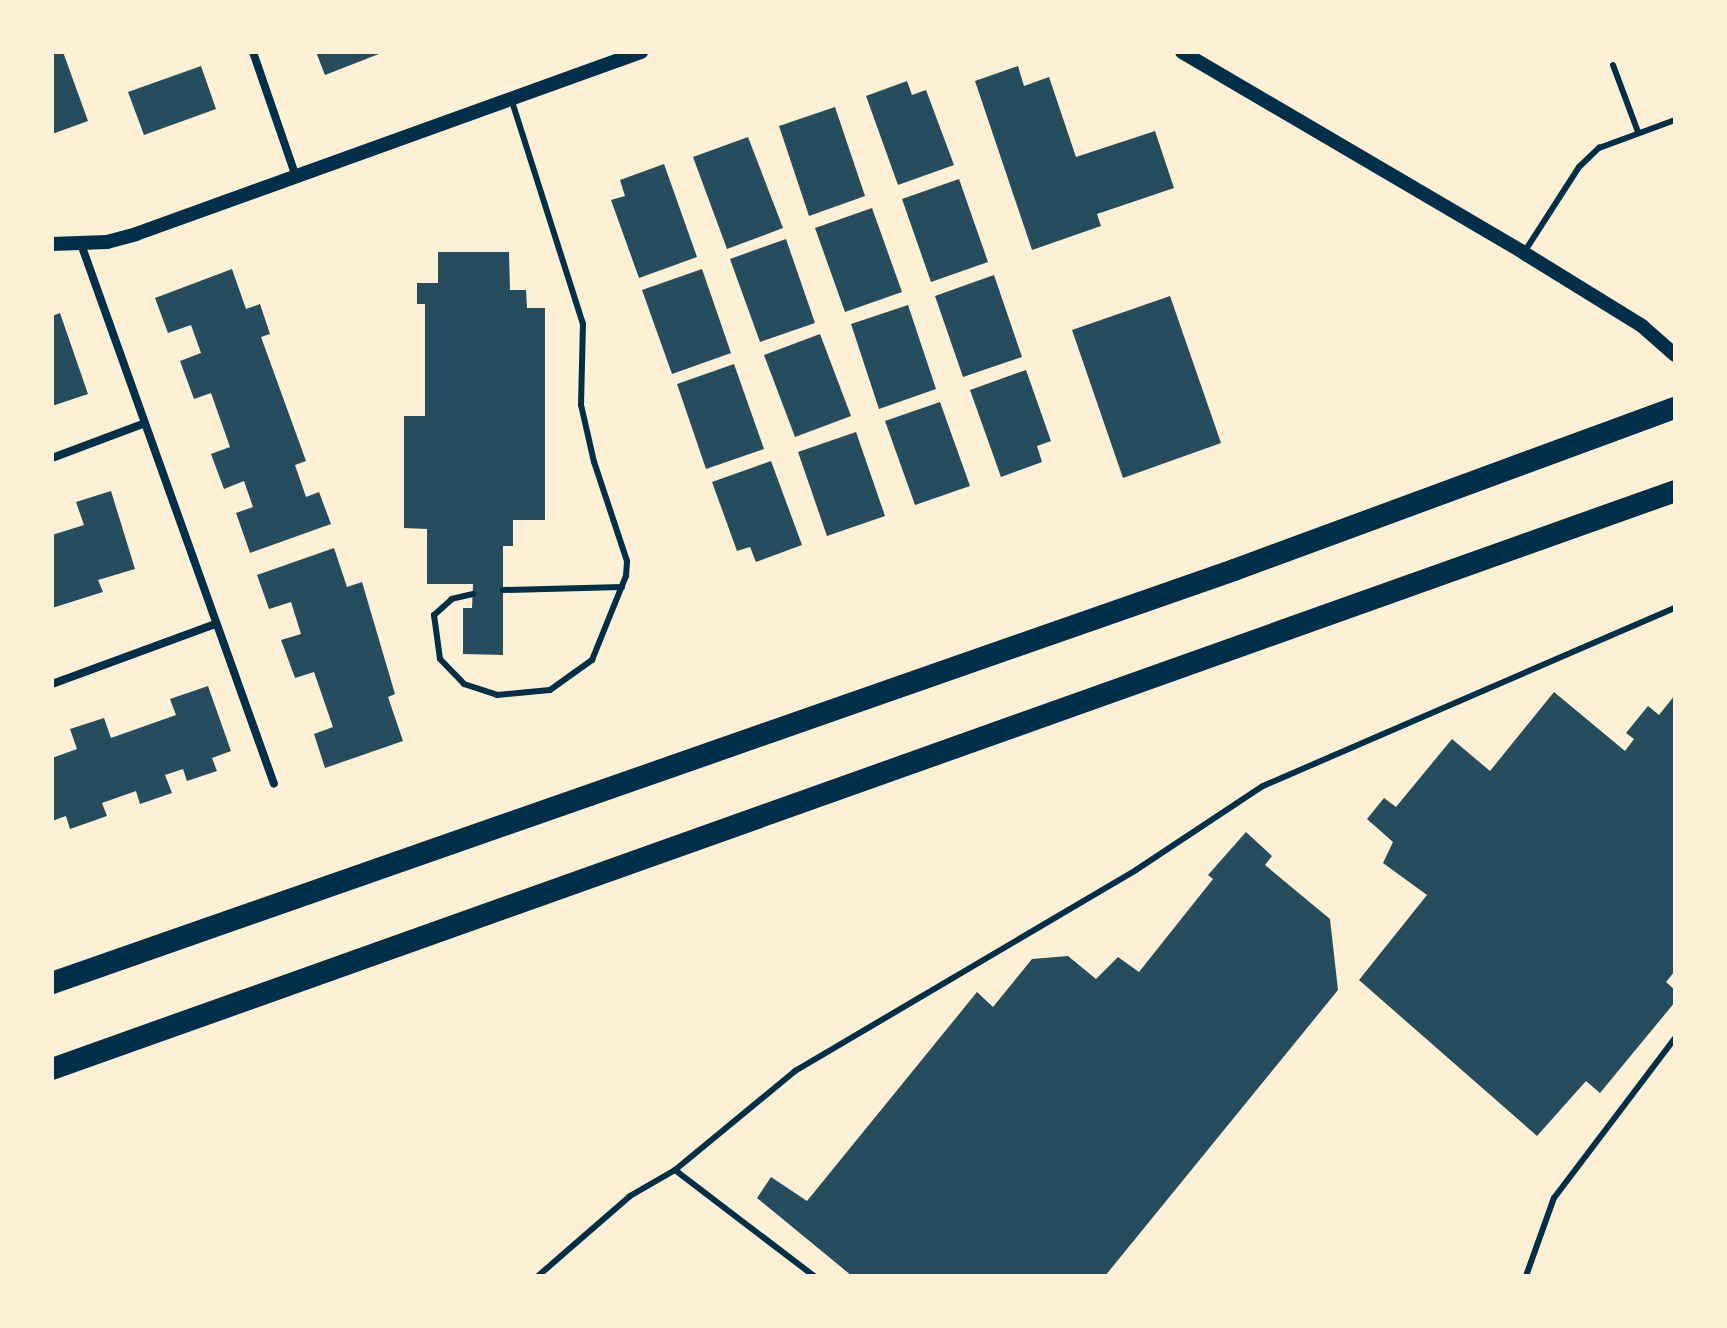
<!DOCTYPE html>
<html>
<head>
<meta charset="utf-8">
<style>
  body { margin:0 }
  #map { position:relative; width:1727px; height:1328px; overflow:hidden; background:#fdf0d5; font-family:Cabin,sans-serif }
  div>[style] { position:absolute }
  .building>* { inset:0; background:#264d5e }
  .service>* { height:6px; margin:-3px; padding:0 3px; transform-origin:3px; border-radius:3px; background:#003049 }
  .minor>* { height:8px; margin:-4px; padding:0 4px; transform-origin:4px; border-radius:4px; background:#003049 }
  .tertiary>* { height:14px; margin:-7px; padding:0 7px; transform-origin:7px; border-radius:7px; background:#003049 }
  .trunk>* { height:22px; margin:-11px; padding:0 11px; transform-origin:11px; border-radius:11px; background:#003049 }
  span { translate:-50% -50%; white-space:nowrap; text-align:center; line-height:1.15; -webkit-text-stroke:6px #fdf0d5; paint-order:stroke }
  .frame { position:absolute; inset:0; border:54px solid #fdf0d5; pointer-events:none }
</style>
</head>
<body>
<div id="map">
  <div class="building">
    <div style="clip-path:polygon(52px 52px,63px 52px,88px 121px,52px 134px)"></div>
    <div style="clip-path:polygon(316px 52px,384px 52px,325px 75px)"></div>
    <div style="clip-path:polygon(201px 66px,216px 109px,144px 135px,128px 92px)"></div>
    <div style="clip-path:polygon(1018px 66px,1024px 86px,1049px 77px,1076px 157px,1155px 131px,1174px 188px,1097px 214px,1101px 226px,1032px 250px,975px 81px)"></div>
    <div style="clip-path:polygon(907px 81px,912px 95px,926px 90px,954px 165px,898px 185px,866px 96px)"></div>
    <div style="clip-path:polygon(835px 107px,865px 196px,809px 216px,779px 126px)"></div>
    <div style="clip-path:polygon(748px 137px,783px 228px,727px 249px,693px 157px)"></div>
    <div style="clip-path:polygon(664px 164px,697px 257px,639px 278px,611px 200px,625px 196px,620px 180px)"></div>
    <div style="clip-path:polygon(959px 179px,988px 262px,931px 282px,902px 199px)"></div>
    <div style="clip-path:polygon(872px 208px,902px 292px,845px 312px,815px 228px)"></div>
    <div style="clip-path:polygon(786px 239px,815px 323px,760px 342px,730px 259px)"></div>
    <div style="clip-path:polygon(438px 252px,509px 252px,510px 290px,526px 290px,527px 308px,545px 308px,545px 520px,513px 520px,513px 546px,503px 546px,503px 655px,463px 654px,463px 608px,472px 608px,473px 584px,427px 584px,427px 529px,404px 528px,404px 416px,425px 416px,425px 304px,417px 304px,417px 283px,438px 283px)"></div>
    <div style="clip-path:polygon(232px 269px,246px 309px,260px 304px,270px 334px,261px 337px,306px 461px,295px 465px,306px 497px,319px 492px,331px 524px,250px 553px,236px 513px,253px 507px,244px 481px,224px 489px,211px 454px,230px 447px,211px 393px,194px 399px,180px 361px,201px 353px,191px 325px,168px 333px,155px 298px)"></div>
    <div style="clip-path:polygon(702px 269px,731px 353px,672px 374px,642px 290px)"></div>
    <div style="clip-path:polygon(994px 275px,1022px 357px,963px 377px,935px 296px)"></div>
    <div style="clip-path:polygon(1170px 296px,1221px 443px,1123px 478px,1072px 330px)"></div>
    <div style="clip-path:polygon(908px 305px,936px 389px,879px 409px,851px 324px)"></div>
    <div style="clip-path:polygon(60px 313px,88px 394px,52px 406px,52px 316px)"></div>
    <div style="clip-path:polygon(820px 334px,851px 416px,795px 437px,764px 355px)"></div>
    <div style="clip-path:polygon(734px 364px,764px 449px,706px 469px,677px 384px)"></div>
    <div style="clip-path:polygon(1026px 370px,1051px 441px,1037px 446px,1042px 462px,1001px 477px,970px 390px)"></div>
    <div style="clip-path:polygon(940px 402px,970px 486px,915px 505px,885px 421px)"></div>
    <div style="clip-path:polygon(856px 432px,885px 516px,827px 536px,798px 452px)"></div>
    <div style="clip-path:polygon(771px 461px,802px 545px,756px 562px,750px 547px,737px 551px,712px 482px)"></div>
    <div style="clip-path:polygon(111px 491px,135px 569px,98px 580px,103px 592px,52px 608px,52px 535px,84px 525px,76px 502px)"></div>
    <div style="clip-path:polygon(334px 548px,347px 587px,362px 582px,395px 694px,388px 697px,403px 741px,325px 768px,314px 734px,333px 727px,314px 672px,295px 678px,281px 640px,301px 634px,291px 602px,269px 609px,257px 575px)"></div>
    <div style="clip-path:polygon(208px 686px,231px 751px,212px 758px,217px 771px,187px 781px,183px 769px,165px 775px,172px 793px,140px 804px,136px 791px,102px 803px,107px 816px,70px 829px,66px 816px,52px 821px,52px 758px,77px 749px,70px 729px,104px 718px,111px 738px,176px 715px,170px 699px)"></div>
    <div style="clip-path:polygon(1554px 692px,1625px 751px,1634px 739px,1626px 733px,1648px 706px,1659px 715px,1675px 695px,1675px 971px,1666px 982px,1675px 990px,1675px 1002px,1600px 1093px,1586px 1081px,1537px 1136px,1359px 980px,1427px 895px,1383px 863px,1393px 842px,1367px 819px,1384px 798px,1396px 807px,1452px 739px,1490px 771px)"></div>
    <div style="clip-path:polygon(1246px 832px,1272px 856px,1265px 865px,1330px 919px,1338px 990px,1105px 1276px,852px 1276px,757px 1198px,771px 1177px,807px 1201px,977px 992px,993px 1007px,1032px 959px,1068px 956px,1096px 979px,1118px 957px,1139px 972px,1213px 879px,1208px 875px)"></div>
  </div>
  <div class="service">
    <div style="left:1613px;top:65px;width:72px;rotate:69.5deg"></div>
    <div style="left:1525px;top:251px;width:100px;rotate:-57.3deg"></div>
    <div style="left:1579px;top:167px;width:28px;rotate:-44deg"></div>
    <div style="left:1599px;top:148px;width:81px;rotate:-20.2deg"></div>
    <div style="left:503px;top:590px;width:119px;rotate:-1.4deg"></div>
    <div style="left:473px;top:594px;width:22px;rotate:167deg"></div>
    <div style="left:452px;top:599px;width:24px;rotate:138deg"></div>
    <div style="left:434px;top:615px;width:44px;rotate:82.2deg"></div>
    <div style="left:440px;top:659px;width:35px;rotate:46deg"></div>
    <div style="left:464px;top:684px;width:35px;rotate:18deg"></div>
    <div style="left:497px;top:695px;width:53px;rotate:-5.4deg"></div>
    <div style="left:550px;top:690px;width:52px;rotate:-35.5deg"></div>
    <div style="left:592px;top:660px;width:91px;rotate:-68deg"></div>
    <div style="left:626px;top:576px;width:15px;rotate:-86deg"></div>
    <div style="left:627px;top:561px;width:104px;rotate:-108.4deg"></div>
    <div style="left:594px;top:462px;width:58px;rotate:-102.8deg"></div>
    <div style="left:581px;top:405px;width:81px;rotate:-88.6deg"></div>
    <div style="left:583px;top:324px;width:236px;rotate:-107.7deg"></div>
    <div style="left:538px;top:1276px;width:122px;rotate:-41deg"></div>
    <div style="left:630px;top:1196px;width:52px;rotate:-30deg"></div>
    <div style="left:814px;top:1276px;width:175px;rotate:-142.7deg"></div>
    <div style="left:675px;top:1170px;width:156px;rotate:-39.5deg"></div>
    <div style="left:795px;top:1071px;width:396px;rotate:-30.5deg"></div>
    <div style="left:1136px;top:870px;width:152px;rotate:-33.5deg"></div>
    <div style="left:1263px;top:786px;width:449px;rotate:-23.4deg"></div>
    <div style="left:1526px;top:1276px;width:83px;rotate:-70.3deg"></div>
    <div style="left:1554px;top:1198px;width:201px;rotate:-52.9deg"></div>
  </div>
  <div class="minor">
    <div style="left:253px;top:52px;width:132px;rotate:71deg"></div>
    <div style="left:81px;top:244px;width:573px;rotate:70.33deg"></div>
    <div style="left:52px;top:458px;width:99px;rotate:-20.6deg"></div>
    <div style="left:52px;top:684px;width:174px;rotate:-20.2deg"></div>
  </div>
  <div class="tertiary">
    <div style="left:1182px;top:52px;width:397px;rotate:30.4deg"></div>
    <div style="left:1524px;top:253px;width:139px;rotate:31.7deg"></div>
    <div style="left:1642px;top:326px;width:44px;rotate:41.3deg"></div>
    <div style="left:52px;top:244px;width:55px;rotate:-2.1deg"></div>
    <div style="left:107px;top:242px;width:30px;rotate:-15deg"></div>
    <div style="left:136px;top:234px;width:537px;rotate:-19.82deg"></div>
  </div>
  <div class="trunk">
    <div style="left:52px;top:983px;width:1252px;rotate:-19.26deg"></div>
    <div style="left:1234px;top:570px;width:470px;rotate:-20.2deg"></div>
    <div style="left:52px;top:1069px;width:1723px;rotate:-19.6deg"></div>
  </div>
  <div class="frame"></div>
</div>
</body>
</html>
